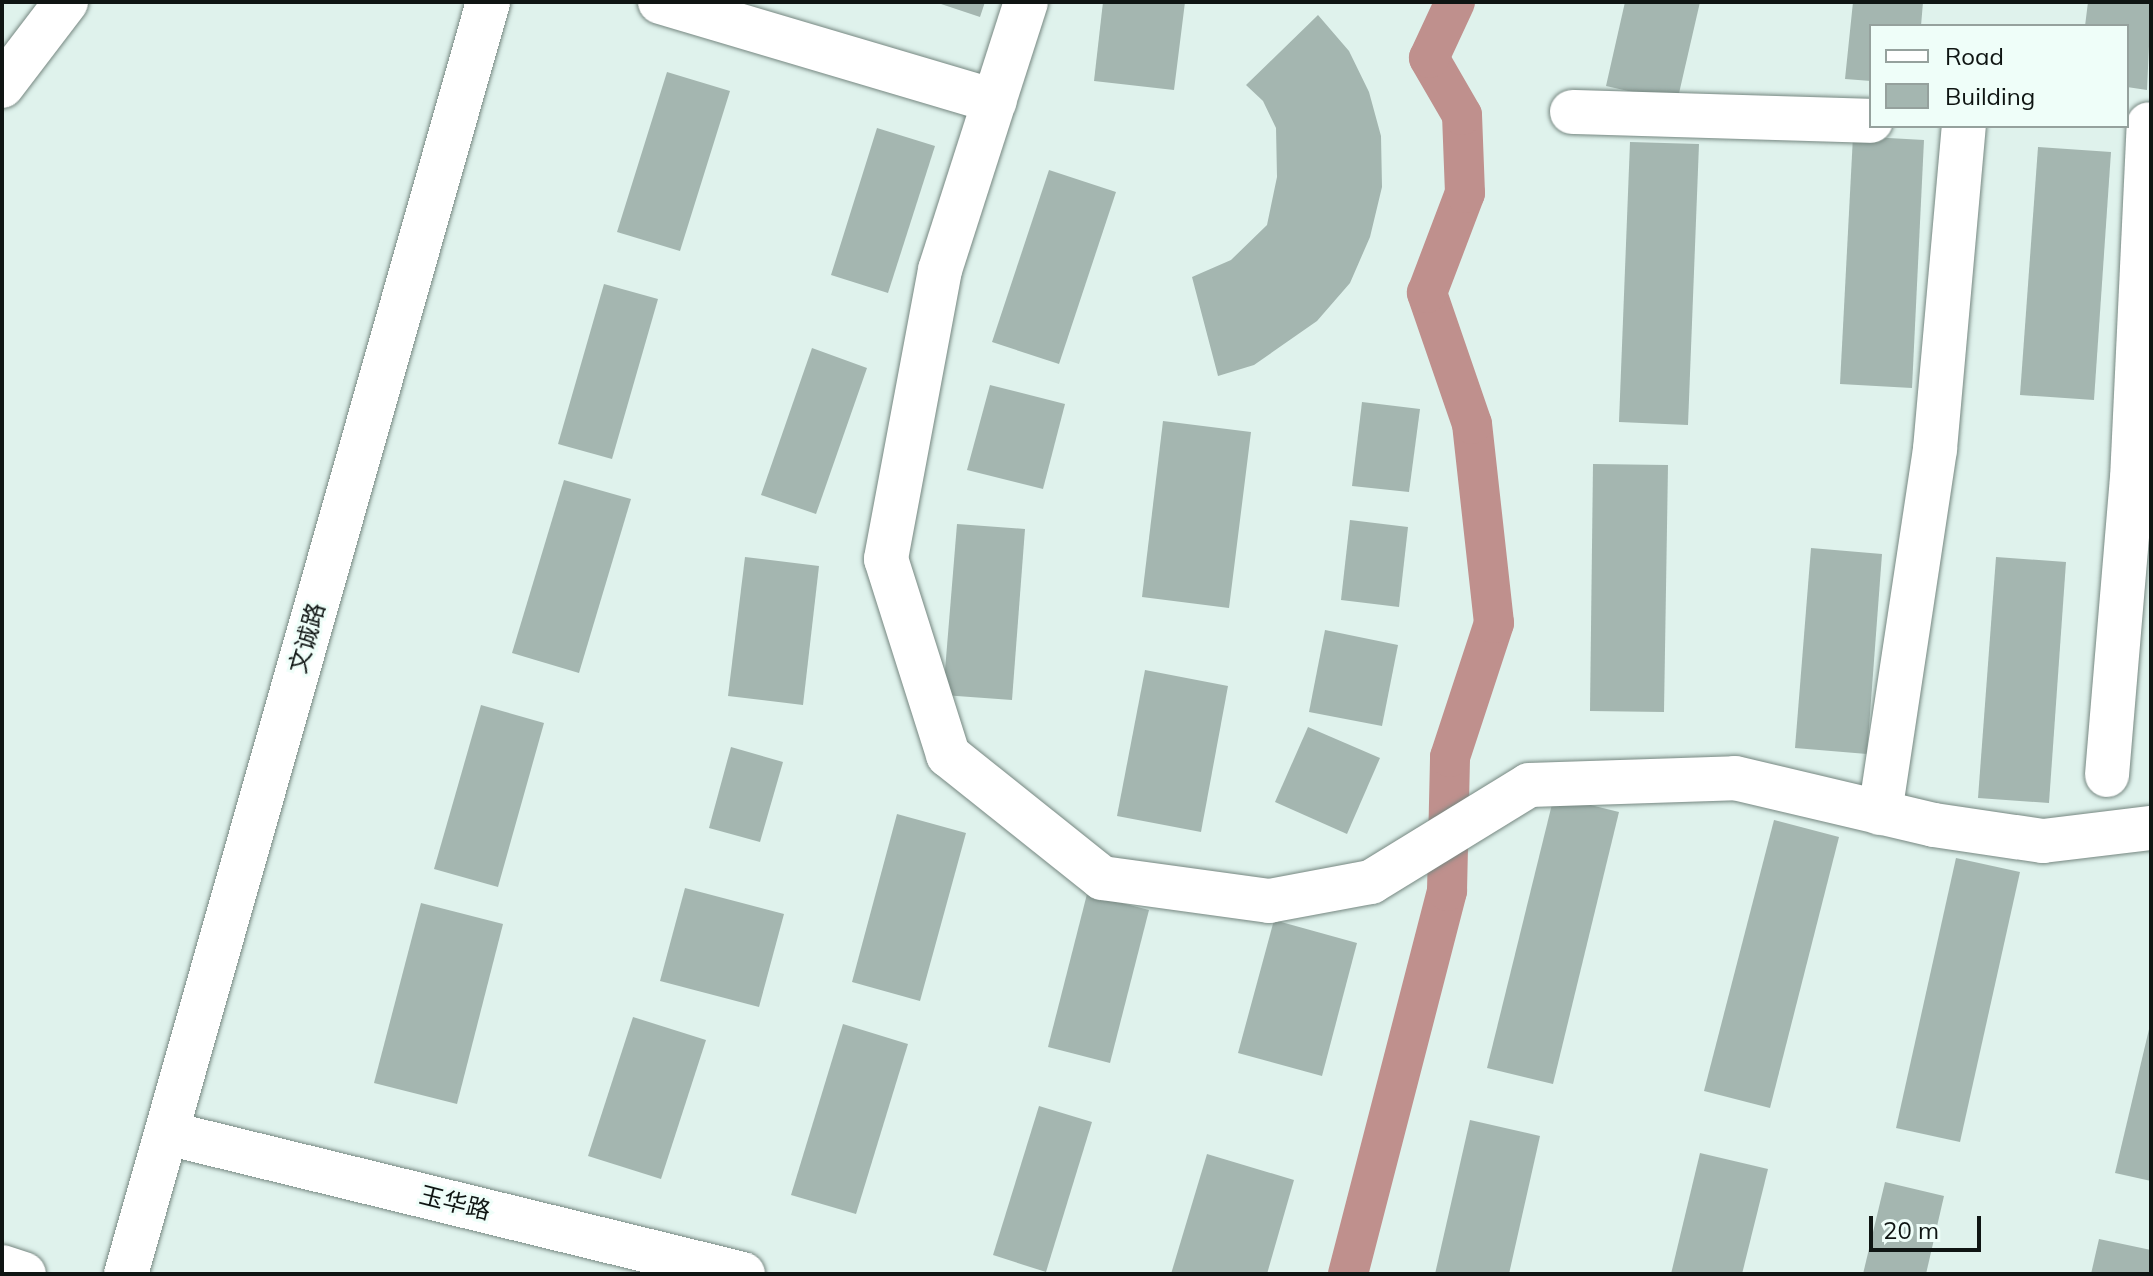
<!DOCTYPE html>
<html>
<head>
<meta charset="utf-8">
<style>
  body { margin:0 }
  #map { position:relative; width:2153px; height:1276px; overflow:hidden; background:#dff2ec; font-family:Mulish,"Noto Sans SC",sans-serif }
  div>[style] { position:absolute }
  .canal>* { height:40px; margin:-20px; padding:0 20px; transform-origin:20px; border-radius:20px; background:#bf908d }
  .building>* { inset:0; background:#a4b6b0 }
  .roads { filter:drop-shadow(0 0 2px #768781) drop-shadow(0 0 2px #768781) }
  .minor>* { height:44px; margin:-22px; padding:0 22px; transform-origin:22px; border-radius:22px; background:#fff }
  span { translate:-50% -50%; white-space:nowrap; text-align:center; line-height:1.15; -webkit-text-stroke:6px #effef9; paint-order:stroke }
  .street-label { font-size:24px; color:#0f1513 }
  .frame { position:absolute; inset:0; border:4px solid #0f1513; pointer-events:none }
  .legend { position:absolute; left:1869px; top:24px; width:260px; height:104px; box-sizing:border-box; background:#effef9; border:2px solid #95a19d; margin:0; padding:10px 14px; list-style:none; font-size:24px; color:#0f1513 }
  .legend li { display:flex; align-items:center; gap:16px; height:40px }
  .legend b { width:40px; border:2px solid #95a19d }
  .scale { position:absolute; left:1869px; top:1216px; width:112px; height:36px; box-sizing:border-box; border:4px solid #0f1513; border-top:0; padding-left:10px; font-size:24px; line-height:28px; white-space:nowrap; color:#0f1513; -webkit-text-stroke:6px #effef9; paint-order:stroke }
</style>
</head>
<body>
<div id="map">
  <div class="canal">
    <div style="left:1348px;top:1274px;width:396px;rotate:-75.5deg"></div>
    <div style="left:1447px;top:891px;width:134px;rotate:-88.7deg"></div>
    <div style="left:1450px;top:757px;width:141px;rotate:-71.8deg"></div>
    <div style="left:1494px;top:623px;width:200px;rotate:-96.3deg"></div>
    <div style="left:1472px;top:424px;width:139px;rotate:-109deg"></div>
    <div style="left:1427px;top:293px;width:107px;rotate:-69.2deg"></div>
    <div style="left:1465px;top:193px;width:78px;rotate:-92.2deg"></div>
    <div style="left:1462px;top:115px;width:66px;rotate:-120.1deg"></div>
    <div style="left:1429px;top:58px;width:62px;rotate:-65.1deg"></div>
  </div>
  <div class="building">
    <div style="clip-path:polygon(935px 2px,985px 2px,980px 17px)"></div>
    <div style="clip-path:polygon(1103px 2px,1185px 2px,1174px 90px,1094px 81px)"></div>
    <div style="clip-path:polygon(1625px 2px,1700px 2px,1677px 102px,1606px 86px)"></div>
    <div style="clip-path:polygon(1853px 2px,1923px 2px,1921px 26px,1871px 26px,1871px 81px,1845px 79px)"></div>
    <div style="clip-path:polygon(2088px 2px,2151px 2px,2147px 90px,2127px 87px,2127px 26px,2085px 26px)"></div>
    <div style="clip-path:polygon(1318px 15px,1349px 51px,1369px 92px,1381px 136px,1382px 187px,1370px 237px,1350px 283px,1317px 321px,1254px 365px,1218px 376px,1192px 277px,1231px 260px,1267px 225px,1277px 177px,1276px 128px,1263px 101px,1246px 85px)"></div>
    <div style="clip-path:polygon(667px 72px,730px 91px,680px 251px,617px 232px)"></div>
    <div style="clip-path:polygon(877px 128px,935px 146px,888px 293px,831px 275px)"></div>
    <div style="clip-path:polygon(1853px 136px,1924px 140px,1912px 388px,1840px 384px)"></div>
    <div style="clip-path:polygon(1630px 142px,1699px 144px,1688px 425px,1619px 422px)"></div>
    <div style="clip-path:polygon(2038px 147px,2111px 152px,2094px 400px,2020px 395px)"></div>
    <div style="clip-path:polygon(1049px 170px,1116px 192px,1059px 364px,992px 342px)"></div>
    <div style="clip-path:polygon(604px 284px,658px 299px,612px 459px,558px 444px)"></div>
    <div style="clip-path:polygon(812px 348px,867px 368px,816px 514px,761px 495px)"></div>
    <div style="clip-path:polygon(990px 385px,1065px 404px,1043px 489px,967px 470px)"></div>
    <div style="clip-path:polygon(1362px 402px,1420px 409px,1409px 492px,1352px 486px)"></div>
    <div style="clip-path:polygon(1163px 421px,1251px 432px,1229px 608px,1142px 597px)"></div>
    <div style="clip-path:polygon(1593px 464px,1668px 465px,1664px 712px,1590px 711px)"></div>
    <div style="clip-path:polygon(564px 480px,631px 499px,579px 673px,512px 653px)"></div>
    <div style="clip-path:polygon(1350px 520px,1408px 527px,1399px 607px,1341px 600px)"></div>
    <div style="clip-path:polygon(957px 524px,1025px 529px,1012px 700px,943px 695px)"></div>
    <div style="clip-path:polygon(1811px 548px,1882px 554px,1867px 754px,1795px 748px)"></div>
    <div style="clip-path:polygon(745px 557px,819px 566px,803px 705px,728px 696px)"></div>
    <div style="clip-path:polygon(1996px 557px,2066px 562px,2049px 803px,1978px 798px)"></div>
    <div style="clip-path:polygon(1325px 630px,1398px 645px,1382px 726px,1309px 712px)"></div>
    <div style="clip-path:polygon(1145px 670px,1228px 686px,1201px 832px,1117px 816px)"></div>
    <div style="clip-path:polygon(481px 705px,544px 723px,498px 887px,434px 869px)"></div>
    <div style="clip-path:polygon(1308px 727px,1380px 758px,1347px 834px,1275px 802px)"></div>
    <div style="clip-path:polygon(731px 747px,783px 762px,760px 842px,709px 828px)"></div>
    <div style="clip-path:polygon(1554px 796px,1619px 812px,1553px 1084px,1487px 1068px)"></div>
    <div style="clip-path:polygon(897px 814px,966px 833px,920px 1001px,852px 982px)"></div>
    <div style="clip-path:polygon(1774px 820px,1839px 837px,1770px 1108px,1704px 1091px)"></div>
    <div style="clip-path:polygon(1956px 858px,2020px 872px,1960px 1142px,1896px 1128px)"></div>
    <div style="clip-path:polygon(685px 888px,784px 914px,759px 1007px,660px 981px)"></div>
    <div style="clip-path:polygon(1087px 894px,1149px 910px,1110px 1063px,1048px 1047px)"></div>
    <div style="clip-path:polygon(421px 903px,503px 924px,457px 1104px,374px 1083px)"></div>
    <div style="clip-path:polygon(1274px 920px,1357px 943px,1322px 1076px,1238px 1053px)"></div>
    <div style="clip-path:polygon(633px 1017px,706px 1040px,661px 1179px,588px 1156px)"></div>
    <div style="clip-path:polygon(843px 1024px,908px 1044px,856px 1214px,791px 1195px)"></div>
    <div style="clip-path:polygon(2150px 1025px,2151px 1025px,2151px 1181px,2115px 1173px)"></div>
    <div style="clip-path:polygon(1039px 1106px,1092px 1122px,1046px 1272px,993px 1255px)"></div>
    <div style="clip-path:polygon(1470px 1120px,1540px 1136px,1509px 1274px,1435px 1274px)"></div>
    <div style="clip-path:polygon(1700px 1153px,1768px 1169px,1742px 1274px,1671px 1274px)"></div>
    <div style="clip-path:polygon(1207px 1154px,1294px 1180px,1267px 1274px,1171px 1274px)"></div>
    <div style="clip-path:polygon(1885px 1182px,1944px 1196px,1926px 1274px,1863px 1274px)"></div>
    <div style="clip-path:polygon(2099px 1239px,2151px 1250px,2151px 1274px,2091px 1274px)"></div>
  </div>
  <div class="roads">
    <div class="minor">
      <div style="left:660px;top:2px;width:349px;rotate:16.5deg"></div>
      <div style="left:1026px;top:2px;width:281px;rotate:107.8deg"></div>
      <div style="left:940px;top:270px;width:294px;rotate:100.6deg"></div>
      <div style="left:886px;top:559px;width:206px;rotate:72.4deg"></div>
      <div style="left:948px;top:755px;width:197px;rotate:38.6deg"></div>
      <div style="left:1102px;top:878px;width:169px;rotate:7.8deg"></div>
      <div style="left:1269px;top:901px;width:104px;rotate:-10.6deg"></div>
      <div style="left:1371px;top:882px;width:185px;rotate:-31.5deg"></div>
      <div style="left:1529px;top:785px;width:206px;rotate:-1.9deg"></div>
      <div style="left:1735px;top:778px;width:204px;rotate:13.3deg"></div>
      <div style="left:1934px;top:825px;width:110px;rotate:8.4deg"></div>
      <div style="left:2043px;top:841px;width:109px;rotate:-6.9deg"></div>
      <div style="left:2px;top:86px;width:106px;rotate:-52.7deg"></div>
      <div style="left:1572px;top:112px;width:299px;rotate:1.7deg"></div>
      <div style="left:2107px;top:775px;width:297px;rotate:-85.2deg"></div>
      <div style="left:2132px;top:479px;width:355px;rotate:-87.3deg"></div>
      <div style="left:1880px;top:813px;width:368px;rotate:-81.4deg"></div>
      <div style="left:1935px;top:449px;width:324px;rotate:-84.9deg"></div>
      <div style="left:167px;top:1133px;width:593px;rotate:13.76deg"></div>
      <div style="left:2px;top:1267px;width:23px;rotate:18deg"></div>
      <div style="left:126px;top:1274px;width:1323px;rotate:-74.11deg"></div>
    </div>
  </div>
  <div class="street-label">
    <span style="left:307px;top:638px;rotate:-74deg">文诚路</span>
    <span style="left:455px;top:1203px;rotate:14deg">玉华路</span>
  </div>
  <div class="frame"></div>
  <ul class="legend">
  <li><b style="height:10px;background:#fff"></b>Road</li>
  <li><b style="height:22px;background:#a4b6b0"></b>Building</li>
  </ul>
  <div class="scale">20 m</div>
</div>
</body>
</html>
